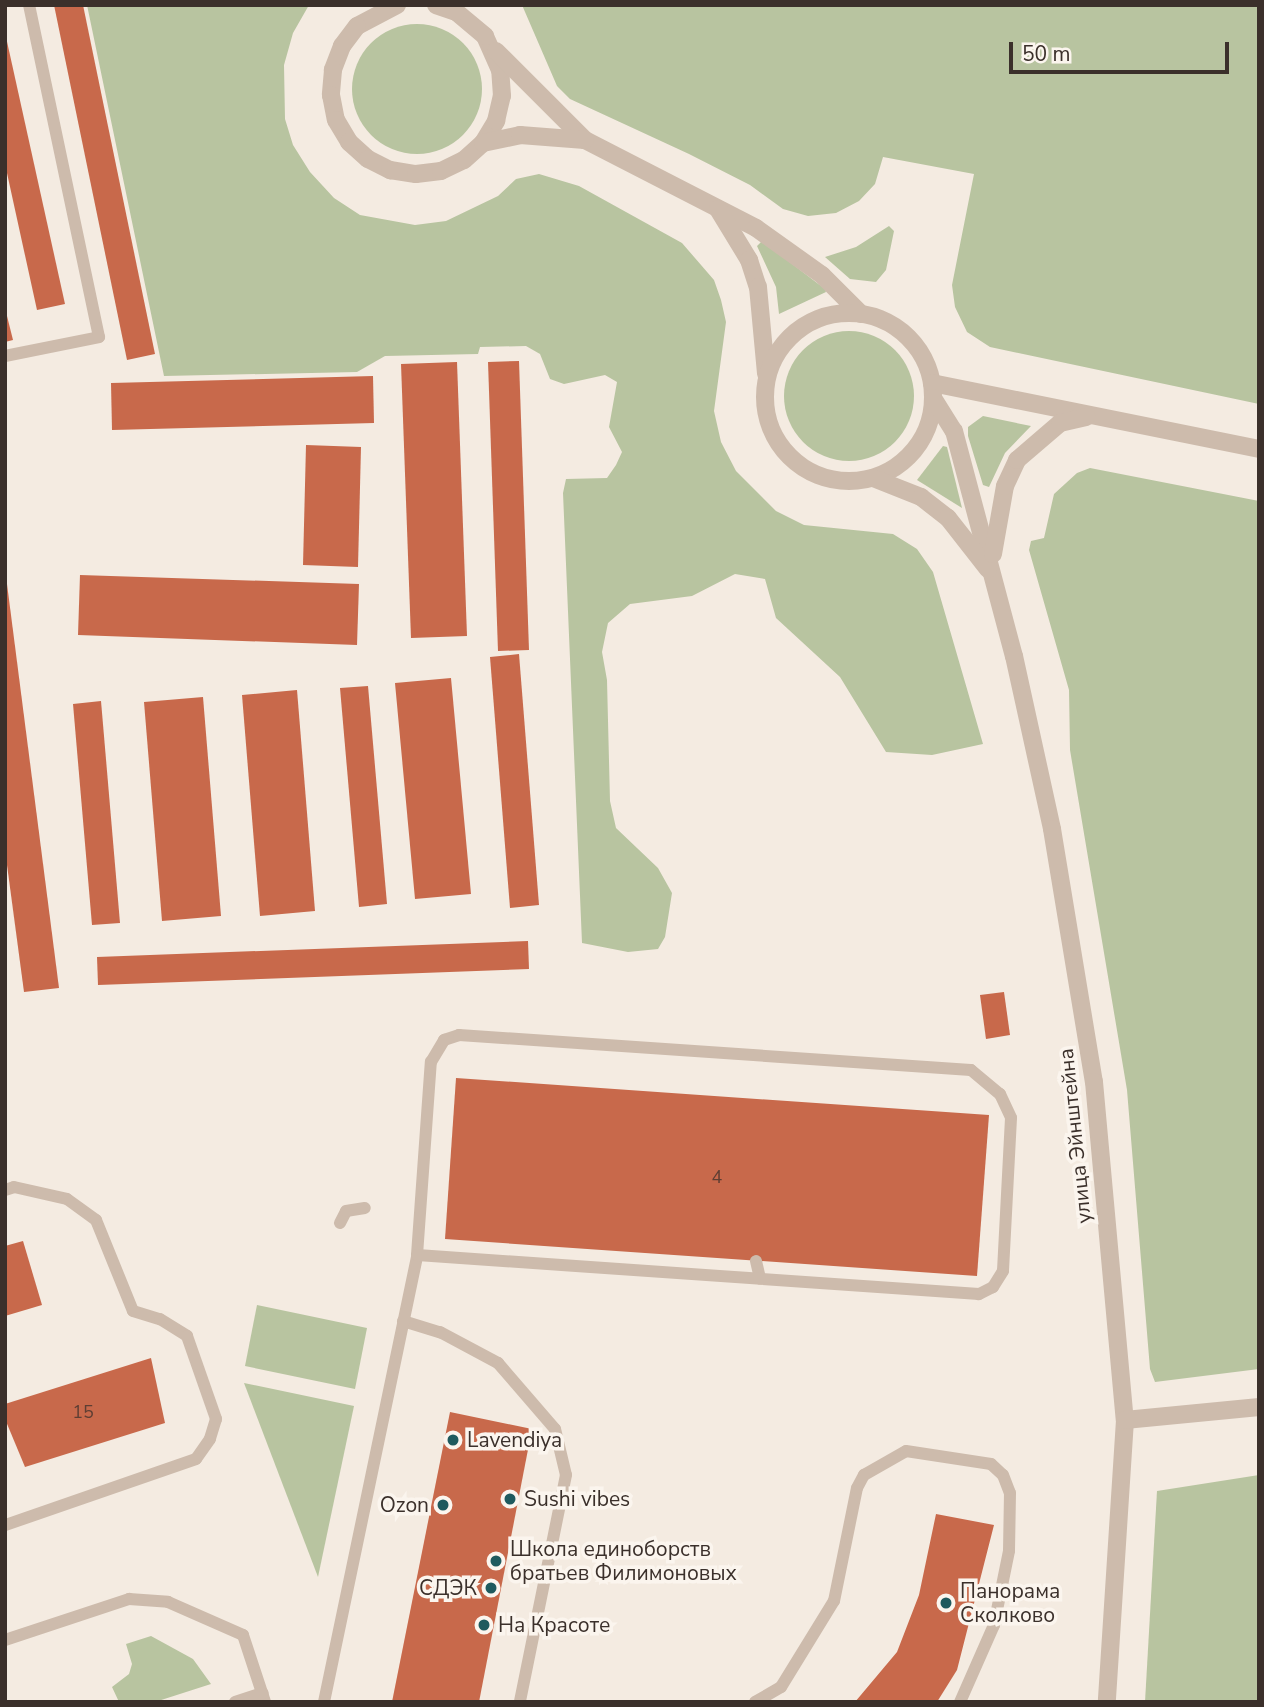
<!DOCTYPE html>
<html>
<head>
<meta charset="utf-8">
<style>
  body { margin:0 }
  #map { position:relative; width:1264px; height:1707px; overflow:hidden; background:#f4ebe1; font-family:"Nunito Sans",sans-serif }
  div>[style] { position:absolute }
  .green>* { inset:0; background:#b8c4a0 }
  .round { border-radius:50% }
  .building>* { inset:0; background:#c8694b }
  .service>* { height:12px; margin:-6px; padding:0 6px; transform-origin:6px; border-radius:6px; background:#cdbbac }
  .minor>* { height:18px; margin:-9px; padding:0 9px; transform-origin:9px; border-radius:9px; background:#cdbbac }
  .minor>.ring { margin:-9px; padding:0; box-sizing:content-box; background:none; border:18px solid #cdbbac; border-radius:50% }
  .dots>* { width:19px; height:19px; translate:-50% -50%; box-sizing:border-box; border:4px solid #fbf5ee; border-radius:50% }
  span { translate:-50% -50%; white-space:nowrap; text-align:center; line-height:1.15; -webkit-text-stroke:7px #fbf5ee; paint-order:stroke }
  .number-label { font-size:18px; color:#5e3e33 }
  .number-label span { -webkit-text-stroke-width:0 }
  .street-label { font-size:21px; color:#3b302b }
  .poi-label { font-size:21px; color:#3b302b }
  .left { translate:0 -50%; text-align:left }
  .right { translate:-100% -50%; text-align:right }
  .frame { position:absolute; inset:0; border:7px solid #3b302b; pointer-events:none }
  .scale { position:absolute; left:1009px; top:42px; width:220px; height:32px; box-sizing:border-box; border:4px solid #3b302b; border-top:0; padding-left:9px; font-size:21px; line-height:24px; white-space:nowrap; color:#3b302b; -webkit-text-stroke:5px #fbf5ee; paint-order:stroke }
</style>
</head>
<body>
<div id="map">
  <div class="green">
    <div style="clip-path:polygon(87px 5px,309px 5px,293px 33px,284px 65px,285px 119px,293px 145px,310px 172px,334px 198px,360px 215px,415px 225px,446px 221px,498px 196px,516px 179px,539px 174px,579px 186px,682px 243px,714px 280px,721px 300px,726px 322px,714px 411px,721px 442px,736px 471px,776px 511px,804px 525px,893px 534px,917px 549px,933px 572px,983px 744px,932px 755px,886px 752px,840px 677px,776px 618px,765px 579px,735px 574px,692px 596px,630px 604px,608px 623px,602px 652px,607px 680px,610px 801px,616px 828px,658px 868px,672px 893px,665px 937px,658px 949px,628px 952px,582px 943px,563px 493px,566px 479px,607px 478px,616px 465px,622px 452px,609px 427px,617px 382px,605px 375px,564px 384px,550px 379px,540px 354px,526px 346px,480px 347px,478px 354px,385px 356px,357px 372px,164px 376px)"></div>
    <div style="clip-path:polygon(522px 5px,1259px 5px,1259px 404px,990px 347px,967px 332px,955px 307px,952px 285px,974px 174px,883px 157px,875px 184px,859px 201px,836px 213px,808px 216px,783px 209px,750px 185px,689px 154px,570px 99px,557px 86px)"></div>
    <div class="round" style="left:352px;top:24px;width:130px;height:130px"></div>
    <div style="clip-path:polygon(889px 226px,894px 231px,886px 270px,876px 282px,850px 279px,825px 257px,856px 247px)"></div>
    <div style="clip-path:polygon(762px 241px,825px 289px,826px 292px,779px 314px,776px 287px,757px 246px)"></div>
    <div class="round" style="left:784px;top:331px;width:130px;height:130px"></div>
    <div style="clip-path:polygon(983px 416px,1031px 426px,1005px 453px,989px 487px,983px 485px,968px 436px,968px 427px)"></div>
    <div style="clip-path:polygon(943px 446px,947px 447px,962px 508px,917px 480px)"></div>
    <div style="clip-path:polygon(1090px 468px,1259px 501px,1259px 1369px,1155px 1382px,1150px 1369px,1127px 1090px,1070px 750px,1069px 690px,1029px 550px,1031px 541px,1044px 538px,1054px 494px,1077px 473px)"></div>
    <div style="clip-path:polygon(257px 1305px,367px 1328px,355px 1389px,245px 1366px)"></div>
    <div style="clip-path:polygon(244px 1383px,354px 1406px,318px 1577px)"></div>
    <div style="clip-path:polygon(1259px 1475px,1259px 1702px,1145px 1702px,1157px 1491px)"></div>
    <div style="clip-path:polygon(151px 1636px,193px 1659px,211px 1684px,155px 1702px,119px 1702px,112px 1687px,129px 1674px,132px 1664px,126px 1644px)"></div>
  </div>
  <div class="building">
    <div style="clip-path:polygon(54px 5px,83px 5px,155px 354px,127px 360px)"></div>
    <div style="clip-path:polygon(6px 37px,65px 304px,37px 310px,5px 164px)"></div>
    <div style="clip-path:polygon(5px 308px,13px 340px,5px 342px)"></div>
    <div style="clip-path:polygon(519px 361px,529px 650px,498px 651px,488px 362px)"></div>
    <div style="clip-path:polygon(457px 362px,467px 636px,411px 638px,401px 364px)"></div>
    <div style="clip-path:polygon(373px 376px,374px 423px,112px 430px,111px 383px)"></div>
    <div style="clip-path:polygon(306px 445px,361px 447px,358px 567px,303px 565px)"></div>
    <div style="clip-path:polygon(80px 575px,359px 584px,357px 645px,78px 635px)"></div>
    <div style="clip-path:polygon(7px 584px,59px 988px,24px 992px,5px 850px)"></div>
    <div style="clip-path:polygon(519px 654px,539px 905px,510px 908px,490px 657px)"></div>
    <div style="clip-path:polygon(451px 678px,471px 894px,415px 899px,395px 683px)"></div>
    <div style="clip-path:polygon(368px 686px,387px 904px,359px 907px,340px 688px)"></div>
    <div style="clip-path:polygon(297px 690px,315px 911px,260px 916px,242px 695px)"></div>
    <div style="clip-path:polygon(203px 697px,221px 916px,162px 921px,144px 702px)"></div>
    <div style="clip-path:polygon(101px 701px,120px 923px,92px 925px,73px 704px)"></div>
    <div style="clip-path:polygon(528px 941px,529px 969px,98px 985px,97px 957px)"></div>
    <div style="clip-path:polygon(1004px 992px,1010px 1035px,986px 1039px,980px 995px)"></div>
    <div style="clip-path:polygon(456px 1078px,989px 1115px,977px 1276px,445px 1239px)"></div>
    <div style="clip-path:polygon(23px 1241px,42px 1305px,5px 1316px,5px 1246px)"></div>
    <div style="clip-path:polygon(151px 1358px,165px 1423px,25px 1467px,5px 1419px,5px 1404px)"></div>
    <div style="clip-path:polygon(450px 1412px,532px 1429px,479px 1702px,392px 1702px)"></div>
    <div style="clip-path:polygon(936px 1514px,994px 1525px,957px 1670px,937px 1702px,855px 1702px,897px 1652px,919px 1595px)"></div>
  </div>
  <div class="service">
    <div style="left:5px;top:356px;width:96px;rotate:-11.4deg"></div>
    <div style="left:99px;top:337px;width:339px;rotate:-101.9deg"></div>
    <div style="left:5px;top:1190px;width:9px;rotate:-18deg"></div>
    <div style="left:14px;top:1187px;width:54px;rotate:12.8deg"></div>
    <div style="left:67px;top:1199px;width:36px;rotate:36deg"></div>
    <div style="left:96px;top:1220px;width:98px;rotate:67.9deg"></div>
    <div style="left:133px;top:1311px;width:28px;rotate:17deg"></div>
    <div style="left:160px;top:1319px;width:32px;rotate:32deg"></div>
    <div style="left:187px;top:1336px;width:88px;rotate:70.7deg"></div>
    <div style="left:216px;top:1419px;width:21px;rotate:107deg"></div>
    <div style="left:210px;top:1439px;width:24px;rotate:125deg"></div>
    <div style="left:196px;top:1459px;width:202px;rotate:160.9deg"></div>
    <div style="left:340px;top:1223px;width:13px;rotate:-63deg"></div>
    <div style="left:346px;top:1211px;width:19px;rotate:-9deg"></div>
    <div style="left:756px;top:1261px;width:18px;rotate:77deg"></div>
    <div style="left:403px;top:1321px;width:39px;rotate:17deg"></div>
    <div style="left:440px;top:1332px;width:66px;rotate:28.1deg"></div>
    <div style="left:498px;top:1363px;width:87px;rotate:49.2deg"></div>
    <div style="left:555px;top:1429px;width:47px;rotate:76.6deg"></div>
    <div style="left:566px;top:1475px;width:232px;rotate:101.5deg"></div>
    <div style="left:5px;top:1640px;width:131px;rotate:-18.3deg"></div>
    <div style="left:129px;top:1599px;width:39px;rotate:4deg"></div>
    <div style="left:168px;top:1602px;width:82px;rotate:23.7deg"></div>
    <div style="left:243px;top:1635px;width:71px;rotate:71.8deg"></div>
    <div style="left:235px;top:1702px;width:29px;rotate:-18deg"></div>
    <div style="left:324px;top:1702px;width:457px;rotate:-78.2deg"></div>
    <div style="left:417px;top:1255px;width:194px;rotate:-85.9deg"></div>
    <div style="left:431px;top:1062px;width:26px;rotate:-59deg"></div>
    <div style="left:444px;top:1040px;width:16px;rotate:-18deg"></div>
    <div style="left:459px;top:1035px;width:513px;rotate:3.91deg"></div>
    <div style="left:971px;top:1070px;width:38px;rotate:40deg"></div>
    <div style="left:1000px;top:1094px;width:26px;rotate:65deg"></div>
    <div style="left:1011px;top:1118px;width:153px;rotate:93deg"></div>
    <div style="left:1003px;top:1271px;width:19px;rotate:122deg"></div>
    <div style="left:993px;top:1287px;width:16px;rotate:153deg"></div>
    <div style="left:979px;top:1294px;width:563px;rotate:-176.03deg"></div>
    <div style="left:755px;top:1702px;width:30px;rotate:-30deg"></div>
    <div style="left:781px;top:1687px;width:101px;rotate:-58.4deg"></div>
    <div style="left:834px;top:1601px;width:115px;rotate:-78.5deg"></div>
    <div style="left:857px;top:1488px;width:15px;rotate:-62deg"></div>
    <div style="left:864px;top:1475px;width:48px;rotate:-29.7deg"></div>
    <div style="left:906px;top:1451px;width:86px;rotate:8.7deg"></div>
    <div style="left:991px;top:1464px;width:16px;rotate:43deg"></div>
    <div style="left:1003px;top:1475px;width:19px;rotate:69deg"></div>
    <div style="left:1010px;top:1493px;width:58px;rotate:91deg"></div>
    <div style="left:1009px;top:1551px;width:76px;rotate:101.5deg"></div>
    <div style="left:994px;top:1625px;width:84px;rotate:113.8deg"></div>
  </div>
  <div class="minor">
    <div style="left:397px;top:5px;width:45px;rotate:152.3deg"></div>
    <div style="left:357px;top:26px;width:25px;rotate:127deg"></div>
    <div style="left:342px;top:46px;width:26px;rotate:111deg"></div>
    <div style="left:333px;top:70px;width:25px;rotate:95deg"></div>
    <div style="left:331px;top:95px;width:25px;rotate:79deg"></div>
    <div style="left:336px;top:120px;width:26px;rotate:59deg"></div>
    <div style="left:349px;top:142px;width:25px;rotate:42deg"></div>
    <div style="left:368px;top:159px;width:25px;rotate:27deg"></div>
    <div style="left:390px;top:170px;width:26px;rotate:9deg"></div>
    <div style="left:416px;top:174px;width:25px;rotate:-7deg"></div>
    <div style="left:441px;top:171px;width:25px;rotate:-26deg"></div>
    <div style="left:464px;top:160px;width:25px;rotate:-42deg"></div>
    <div style="left:483px;top:143px;width:26px;rotate:-59deg"></div>
    <div style="left:496px;top:121px;width:26px;rotate:-77deg"></div>
    <div style="left:502px;top:96px;width:26px;rotate:-94deg"></div>
    <div style="left:500px;top:70px;width:37px;rotate:-114deg"></div>
    <div style="left:485px;top:36px;width:38px;rotate:-140deg"></div>
    <div style="left:456px;top:12px;width:21px;rotate:-161deg"></div>
    <div style="left:496px;top:51px;width:126px;rotate:45deg"></div>
    <div style="left:585px;top:140px;width:192px;rotate:27.2deg"></div>
    <div style="left:756px;top:228px;width:81px;rotate:35.5deg"></div>
    <div style="left:822px;top:275px;width:55px;rotate:45deg"></div>
    <div style="left:483px;top:143px;width:38px;rotate:-12deg"></div>
    <div style="left:520px;top:135px;width:65px;rotate:4.4deg"></div>
    <div style="left:718px;top:209px;width:60px;rotate:58.7deg"></div>
    <div style="left:749px;top:260px;width:28px;rotate:72deg"></div>
    <div style="left:758px;top:287px;width:87px;rotate:84.7deg"></div>
    <div class="ring" style="left:765px;top:313px;width:150px;height:150px"></div>
    <div style="left:932px;top:383px;width:334px;rotate:11.4deg"></div>
    <div style="left:933px;top:398px;width:39px;rotate:58deg"></div>
    <div style="left:954px;top:431px;width:233px;rotate:75.1deg"></div>
    <div style="left:1014px;top:656px;width:177px;rotate:77.6deg"></div>
    <div style="left:1052px;top:829px;width:256px;rotate:80.6deg"></div>
    <div style="left:1094px;top:1082px;width:339px;rotate:84.8deg"></div>
    <div style="left:1125px;top:1420px;width:283px;rotate:93.7deg"></div>
    <div style="left:873px;top:478px;width:52px;rotate:21.6deg"></div>
    <div style="left:921px;top:497px;width:34px;rotate:38deg"></div>
    <div style="left:948px;top:518px;width:65px;rotate:51.9deg"></div>
    <div style="left:993px;top:554px;width:69px;rotate:-80deg"></div>
    <div style="left:1005px;top:486px;width:29px;rotate:-65deg"></div>
    <div style="left:1017px;top:460px;width:57px;rotate:-40.7deg"></div>
    <div style="left:1060px;top:423px;width:27px;rotate:-13deg"></div>
    <div style="left:1125px;top:1420px;width:135px;rotate:-5.5deg"></div>
  </div>
  <div class="dots">
    <div style="left:453px;top:1440px;background:#1f5a5e"></div>
    <div style="left:510px;top:1499px;background:#1f5a5e"></div>
    <div style="left:443px;top:1505px;background:#1f5a5e"></div>
    <div style="left:496px;top:1561px;background:#1f5a5e"></div>
    <div style="left:491px;top:1588px;background:#1f5a5e"></div>
    <div style="left:946px;top:1603px;background:#1f5a5e"></div>
    <div style="left:484px;top:1625px;background:#1f5a5e"></div>
  </div>
  <div class="number-label">
    <span style="left:717px;top:1177px">4</span>
    <span style="left:83px;top:1412px">15</span>
  </div>
  <div class="street-label">
    <span style="left:1075px;top:1136px;rotate:-96deg">улица Эйнштейна</span>
  </div>
  <div class="poi-label">
    <span class="left" style="left:467px;top:1440px">Lavendiya</span>
    <span class="left" style="left:524px;top:1499px">Sushi vibes</span>
    <span class="right" style="left:429px;top:1505px">Ozon</span>
    <span class="left" style="left:510px;top:1561px">Школа единоборств<br>братьев Филимоновых</span>
    <span class="right" style="left:477px;top:1588px">СДЭК</span>
    <span class="left" style="left:960px;top:1603px">Панорама<br>Сколково</span>
    <span class="left" style="left:498px;top:1625px">На Красоте</span>
  </div>
  <div class="frame"></div>
  <div class="scale">50 m</div>
</div>
</body>
</html>
